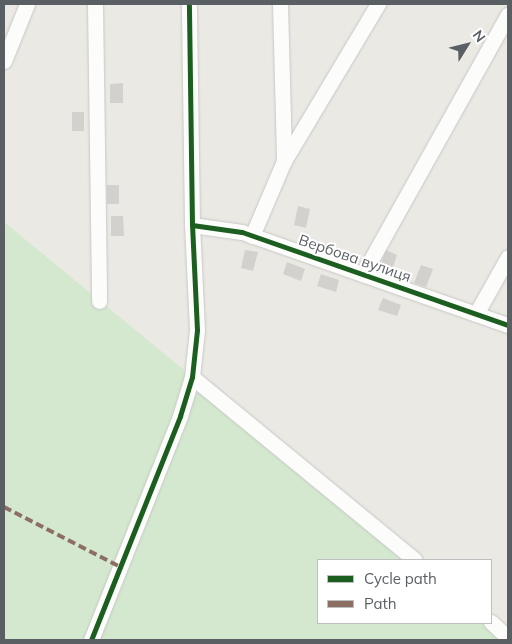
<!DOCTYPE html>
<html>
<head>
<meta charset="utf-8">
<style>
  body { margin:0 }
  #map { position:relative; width:512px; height:644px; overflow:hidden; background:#ebe9e4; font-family:Mulish,sans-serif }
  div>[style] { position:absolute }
  .green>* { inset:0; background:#d3e8ce }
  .building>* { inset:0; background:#d2d1ce }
  .roads { filter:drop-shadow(0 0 1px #c7c7c7) drop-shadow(0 0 1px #c7c7c7) }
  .minor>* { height:15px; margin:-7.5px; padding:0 7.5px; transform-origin:7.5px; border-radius:7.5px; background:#fcfcfb }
  .quiet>* { height:4px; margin-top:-2px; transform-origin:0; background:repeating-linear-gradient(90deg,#8d6e63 0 8px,transparent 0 12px) }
  .cycleway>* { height:5px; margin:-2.5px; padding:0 2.5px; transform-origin:2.5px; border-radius:2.5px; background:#1b5e20 }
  span { translate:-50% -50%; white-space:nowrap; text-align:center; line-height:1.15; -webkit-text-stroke:4px #fff; paint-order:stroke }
  .street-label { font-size:15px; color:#5a5f63 }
  .frame { position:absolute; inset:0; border:5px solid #5a5f63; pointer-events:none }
  .legend { position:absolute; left:317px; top:559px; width:175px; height:65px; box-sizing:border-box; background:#fff; border:1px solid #bdbfc1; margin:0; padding:6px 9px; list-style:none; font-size:15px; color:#5a5f63 }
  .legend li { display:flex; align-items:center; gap:10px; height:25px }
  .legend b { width:25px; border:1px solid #bdbfc1 }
  .north { position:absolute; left:442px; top:20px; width:50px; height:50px; -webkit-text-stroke:4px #fff; paint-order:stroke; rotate:54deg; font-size:14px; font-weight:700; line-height:20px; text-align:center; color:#5a5f63 }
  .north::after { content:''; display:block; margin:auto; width:18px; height:22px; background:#5a5f63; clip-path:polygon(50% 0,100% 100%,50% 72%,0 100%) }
</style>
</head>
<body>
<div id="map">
  <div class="green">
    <div style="clip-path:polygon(4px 222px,415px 560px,318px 560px,318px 623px,491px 623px,497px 627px,498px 640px,4px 640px)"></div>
  </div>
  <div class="building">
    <div style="clip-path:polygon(123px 83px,123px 103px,110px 103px,110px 84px)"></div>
    <div style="clip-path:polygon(72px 112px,84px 112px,84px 131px,72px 131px)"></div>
    <div style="clip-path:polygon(107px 185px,119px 185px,119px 204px,107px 204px)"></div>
    <div style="clip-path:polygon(298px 206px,310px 209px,306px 228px,294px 225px)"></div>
    <div style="clip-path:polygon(111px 216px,123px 216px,124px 236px,111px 236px)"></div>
    <div style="clip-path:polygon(245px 250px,258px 252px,253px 271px,241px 268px)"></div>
    <div style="clip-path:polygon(386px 250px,397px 255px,391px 273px,379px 268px)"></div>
    <div style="clip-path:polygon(287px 262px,305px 269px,301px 281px,283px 274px)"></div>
    <div style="clip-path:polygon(421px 265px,433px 269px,426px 287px,414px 283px)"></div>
    <div style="clip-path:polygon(321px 274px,339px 280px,336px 292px,317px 286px)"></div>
    <div style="clip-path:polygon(383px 298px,401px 305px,397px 316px,378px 310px)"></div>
  </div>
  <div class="roads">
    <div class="minor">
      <div style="left:95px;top:4px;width:297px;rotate:89.2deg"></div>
      <div style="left:280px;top:4px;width:157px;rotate:88.5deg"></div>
      <div style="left:4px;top:61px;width:61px;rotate:-68deg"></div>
      <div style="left:192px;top:225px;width:50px;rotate:8deg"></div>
      <div style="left:242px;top:232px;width:282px;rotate:19.3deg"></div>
      <div style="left:252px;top:236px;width:82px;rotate:-66.9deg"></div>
      <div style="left:284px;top:161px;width:183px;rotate:-59.1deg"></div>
      <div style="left:363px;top:274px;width:297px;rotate:-60.8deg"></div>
      <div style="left:476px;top:314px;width:65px;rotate:-60.7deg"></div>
      <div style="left:192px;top:377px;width:288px;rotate:39.4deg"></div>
      <div style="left:491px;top:622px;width:23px;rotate:43deg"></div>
      <div style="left:91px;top:640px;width:241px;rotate:-68.3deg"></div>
      <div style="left:180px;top:416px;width:41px;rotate:-72.9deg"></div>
      <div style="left:192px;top:377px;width:47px;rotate:-83.9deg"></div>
      <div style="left:197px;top:330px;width:105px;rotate:-92.7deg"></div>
      <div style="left:192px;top:225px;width:221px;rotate:-90.8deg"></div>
    </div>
  </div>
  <div class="quiet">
    <div style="left:4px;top:507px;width:131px;rotate:27.3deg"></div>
  </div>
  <div class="cycleway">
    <div style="left:192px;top:225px;width:50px;rotate:8deg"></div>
    <div style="left:242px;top:232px;width:282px;rotate:19.3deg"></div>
    <div style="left:91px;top:640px;width:241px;rotate:-68.3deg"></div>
    <div style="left:180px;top:416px;width:41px;rotate:-72.9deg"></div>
    <div style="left:192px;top:377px;width:47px;rotate:-83.9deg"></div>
    <div style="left:197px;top:330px;width:105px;rotate:-92.7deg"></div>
    <div style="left:192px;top:225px;width:221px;rotate:-90.8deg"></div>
  </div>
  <div class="street-label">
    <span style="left:355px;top:258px;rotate:19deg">Вербова вулиця</span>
  </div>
  <div class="frame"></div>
  <ul class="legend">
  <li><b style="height:6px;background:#1b5e20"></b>Cycle path</li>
  <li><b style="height:6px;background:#8d6e63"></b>Path</li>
  </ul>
  <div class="north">N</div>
</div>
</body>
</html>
